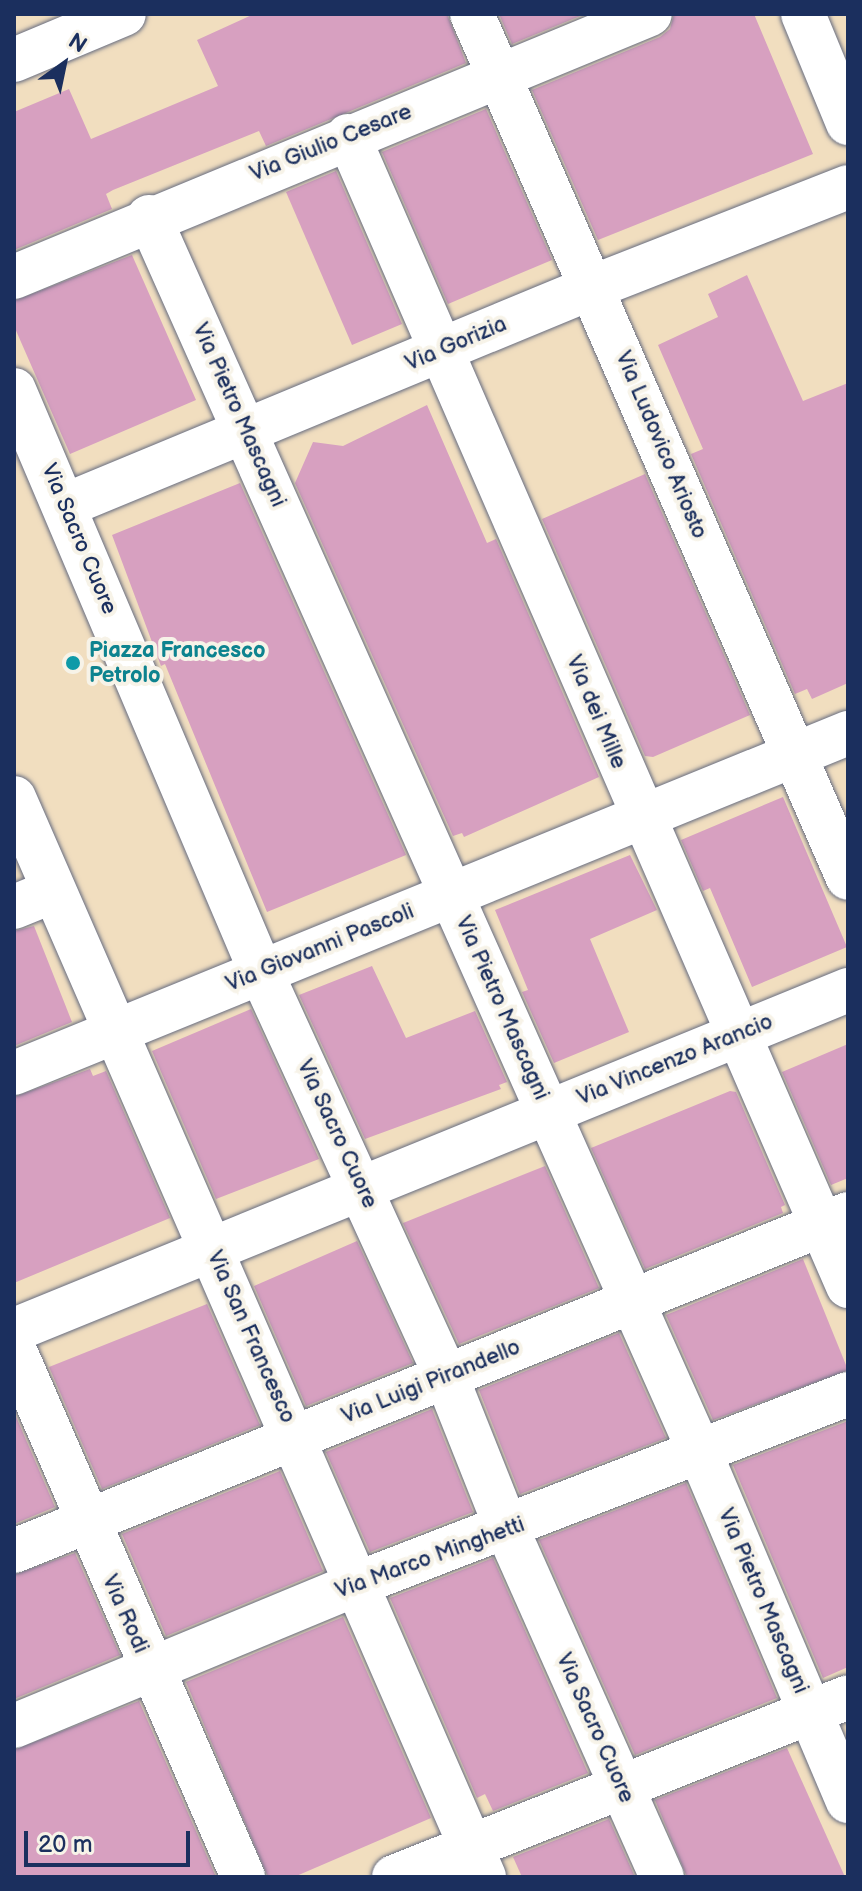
<!DOCTYPE html>
<html>
<head>
<meta charset="utf-8">
<style>
  body { margin:0 }
  #map { position:relative; width:862px; height:1891px; overflow:hidden; background:#f1debf; font-family:"Balsamiq Sans",sans-serif }
  div>[style] { position:absolute }
  .building>* { inset:0; background:#d7a0c0 }
  .roads { filter:drop-shadow(0 0 2px #666c80) drop-shadow(0 0 2px #666c80) }
  .minor>* { height:44px; margin:-22px; padding:0 22px; transform-origin:22px; border-radius:22px; background:#fff }
  .tertiary>* { height:44px; margin:-22px; padding:0 22px; transform-origin:22px; border-radius:22px; background:#fff }
  .dots>* { width:22px; height:22px; translate:-50% -50%; box-sizing:border-box; border:4px solid #f7f3e8; border-radius:50% }
  span { translate:-50% -50%; white-space:nowrap; text-align:center; line-height:1.15; -webkit-text-stroke:8px #f7f3e8; paint-order:stroke }
  .street-label { font-size:22px; color:#1b2f5e }
  .culture-label { font-size:22px; color:#0d838f; font-weight:700 }
  .left { translate:0 -50%; text-align:left }
  .frame { position:absolute; inset:0; border:16px solid #1b2f5e; pointer-events:none }
  .north { position:absolute; left:24px; top:24px; width:80px; height:80px; -webkit-text-stroke:6px #f7f3e8; paint-order:stroke; rotate:33deg; font-size:22px; font-weight:700; line-height:32px; text-align:center; color:#1b2f5e }
  .north::after { content:''; display:block; margin:auto; width:28px; height:36px; background:#1b2f5e; clip-path:polygon(50% 0,100% 100%,50% 72%,0 100%) }
  .scale { position:absolute; left:24px; top:1831px; width:166px; height:36px; box-sizing:border-box; border:4px solid #1b2f5e; border-top:0; padding-left:10px; font-size:24px; line-height:28px; white-space:nowrap; color:#1b2f5e; -webkit-text-stroke:6px #f7f3e8; paint-order:stroke }
</style>
</head>
<body>
<div id="map">
  <div class="building">
    <div style="clip-path:polygon(254px 14px,447px 14px,466px 63px,266px 146px,259px 131px,113px 190px,106px 194px,112px 209px,14px 250px,14px 112px,69px 89px,91px 139px,218px 86px,197px 40px)"></div>
    <div style="clip-path:polygon(499px 14px,585px 14px,512px 44px)"></div>
    <div style="clip-path:polygon(674px 14px,754px 14px,813px 154px,598px 240px,532px 90px,660px 37px,670px 29px)"></div>
    <div style="clip-path:polygon(486px 109px,552px 260px,448px 304px,382px 152px)"></div>
    <div style="clip-path:polygon(336px 171px,402px 324px,352px 345px,286px 192px)"></div>
    <div style="clip-path:polygon(132px 255px,196px 400px,70px 454px,14px 326px,14px 301px)"></div>
    <div style="clip-path:polygon(747px 275px,803px 401px,848px 383px,848px 683px,812px 699px,807px 689px,795px 694px,691px 454px,703px 449px,658px 345px,718px 317px,708px 294px)"></div>
    <div style="clip-path:polygon(427px 405px,487px 543px,496px 539px,599px 777px,464px 837px,462px 833px,453px 836px,295px 483px,313px 442px,343px 446px)"></div>
    <div style="clip-path:polygon(645px 474px,750px 715px,653px 757px,645px 756px,542px 519px)"></div>
    <div style="clip-path:polygon(240px 483px,406px 855px,267px 912px,165px 664px,161px 666px,112px 535px)"></div>
    <div style="clip-path:polygon(783px 797px,847px 947px,752px 987px,710px 888px,703px 891px,681px 840px)"></div>
    <div style="clip-path:polygon(630px 855px,657px 910px,590px 939px,629px 1032px,554px 1063px,522px 992px,528px 990px,495px 910px)"></div>
    <div style="clip-path:polygon(34px 926px,72px 1022px,14px 1046px,14px 931px)"></div>
    <div style="clip-path:polygon(372px 966px,406px 1038px,475px 1011px,507px 1082px,499px 1085px,501px 1089px,365px 1139px,299px 995px)"></div>
    <div style="clip-path:polygon(251px 1009px,319px 1159px,216px 1199px,152px 1051px)"></div>
    <div style="clip-path:polygon(848px 1044px,848px 1178px,831px 1185px,782px 1072px)"></div>
    <div style="clip-path:polygon(90px 1069px,93px 1076px,106px 1071px,170px 1218px,14px 1283px,14px 1097px)"></div>
    <div style="clip-path:polygon(730px 1091px,736px 1092px,785px 1205px,781px 1207px,783px 1213px,645px 1269px,591px 1148px)"></div>
    <div style="clip-path:polygon(545px 1166px,599px 1288px,459px 1344px,403px 1223px)"></div>
    <div style="clip-path:polygon(357px 1241px,413px 1363px,306px 1406px,254px 1286px)"></div>
    <div style="clip-path:polygon(803px 1259px,848px 1370px,713px 1420px,666px 1315px)"></div>
    <div style="clip-path:polygon(207px 1304px,260px 1425px,102px 1489px,49px 1367px)"></div>
    <div style="clip-path:polygon(619px 1333px,666px 1438px,520px 1494px,479px 1390px)"></div>
    <div style="clip-path:polygon(432px 1409px,473px 1512px,370px 1552px,326px 1452px)"></div>
    <div style="clip-path:polygon(14px 1412px,55px 1507px,14px 1524px)"></div>
    <div style="clip-path:polygon(848px 1421px,848px 1667px,823px 1678px,733px 1465px)"></div>
    <div style="clip-path:polygon(280px 1471px,323px 1571px,166px 1636px,122px 1534px)"></div>
    <div style="clip-path:polygon(686px 1483px,777px 1698px,635px 1755px,539px 1540px)"></div>
    <div style="clip-path:polygon(75px 1553px,120px 1655px,14px 1699px,14px 1575px)"></div>
    <div style="clip-path:polygon(493px 1558px,588px 1773px,493px 1811px,485px 1794px,477px 1798px,390px 1598px)"></div>
    <div style="clip-path:polygon(343px 1617px,431px 1818px,294px 1877px,268px 1877px,186px 1682px)"></div>
    <div style="clip-path:polygon(139px 1701px,216px 1877px,14px 1877px,14px 1750px)"></div>
    <div style="clip-path:polygon(787px 1748px,845px 1877px,687px 1877px,655px 1800px)"></div>
    <div style="clip-path:polygon(609px 1819px,635px 1877px,522px 1877px,513px 1857px)"></div>
  </div>
  <div class="roads">
    <div class="minor">
      <div style="left:803px;top:14px;width:118px;rotate:67.6deg"></div>
      <div style="left:348px;top:136px;width:1254px;rotate:66.5deg"></div>
      <div style="left:149px;top:217px;width:1355px;rotate:65.97deg"></div>
      <div style="left:701px;top:1455px;width:376px;rotate:67deg"></div>
      <div style="left:14px;top:277px;width:688px;rotate:-22.47deg"></div>
      <div style="left:14px;top:390px;width:632px;rotate:67deg"></div>
      <div style="left:261px;top:972px;width:444px;rotate:65.4deg"></div>
      <div style="left:446px;top:1376px;width:165px;rotate:68.3deg"></div>
      <div style="left:507px;top:1529px;width:381px;rotate:66deg"></div>
      <div style="left:66px;top:505px;width:570px;rotate:-22.47deg"></div>
      <div style="left:593px;top:287px;width:274px;rotate:-21.4deg"></div>
      <div style="left:14px;top:798px;width:1177px;rotate:66.46deg"></div>
      <div style="left:14px;top:907px;width:42px;rotate:-22.3deg"></div>
      <div style="left:14px;top:1073px;width:901px;rotate:-22.18deg"></div>
      <div style="left:14px;top:1330px;width:901px;rotate:-22.18deg"></div>
      <div style="left:14px;top:1349px;width:576px;rotate:66.55deg"></div>
      <div style="left:14px;top:1551px;width:900px;rotate:-22deg"></div>
      <div style="left:14px;top:1726px;width:368px;rotate:-22.5deg"></div>
      <div style="left:354px;top:1585px;width:530px;rotate:-21.14deg"></div>
      <div style="left:394px;top:1877px;width:488px;rotate:-21.6deg"></div>
    </div>
    <div class="tertiary">
      <div style="left:472px;top:14px;width:942px;rotate:66.48deg"></div>
      <div style="left:14px;top:60px;width:119px;rotate:-22.7deg"></div>
    </div>
  </div>
  <div class="dots">
    <div style="left:73px;top:663px;background:#0f9aa8"></div>
  </div>
  <div class="street-label">
    <span style="left:331px;top:143px;rotate:-22deg">Via Giulio Cesare</span>
    <span style="left:456px;top:344px;rotate:-23deg">Via Gorizia</span>
    <span style="left:239px;top:415px;rotate:66deg">Via Pietro Mascagni</span>
    <span style="left:661px;top:445px;rotate:67deg">Via Ludovico Ariosto</span>
    <span style="left:79px;top:539px;rotate:67deg">Via Sacro Cuore</span>
    <span style="left:596px;top:712px;rotate:67deg">Via dei Mille</span>
    <span style="left:320px;top:948px;rotate:-22deg">Via Giovanni Pascoli</span>
    <span style="left:502px;top:1008px;rotate:66deg">Via Pietro Mascagni</span>
    <span style="left:675px;top:1060px;rotate:-22deg">Via Vincenzo Arancio</span>
    <span style="left:337px;top:1134px;rotate:65deg">Via Sacro Cuore</span>
    <span style="left:251px;top:1337px;rotate:66deg">Via San Francesco</span>
    <span style="left:431px;top:1382px;rotate:-22deg">Via Luigi Pirandello</span>
    <span style="left:430px;top:1558px;rotate:-20deg">Via Marco Minghetti</span>
    <span style="left:763px;top:1601px;rotate:67deg">Via Pietro Mascagni</span>
    <span style="left:125px;top:1614px;rotate:66deg">Via Rodi</span>
    <span style="left:595px;top:1728px;rotate:66deg">Via Sacro Cuore</span>
  </div>
  <div class="culture-label">
    <span class="left" style="left:89px;top:663px">Piazza Francesco<br>Petrolo</span>
  </div>
  <div class="frame"></div>
  <div class="north">N</div>
  <div class="scale">20 m</div>
</div>
</body>
</html>
